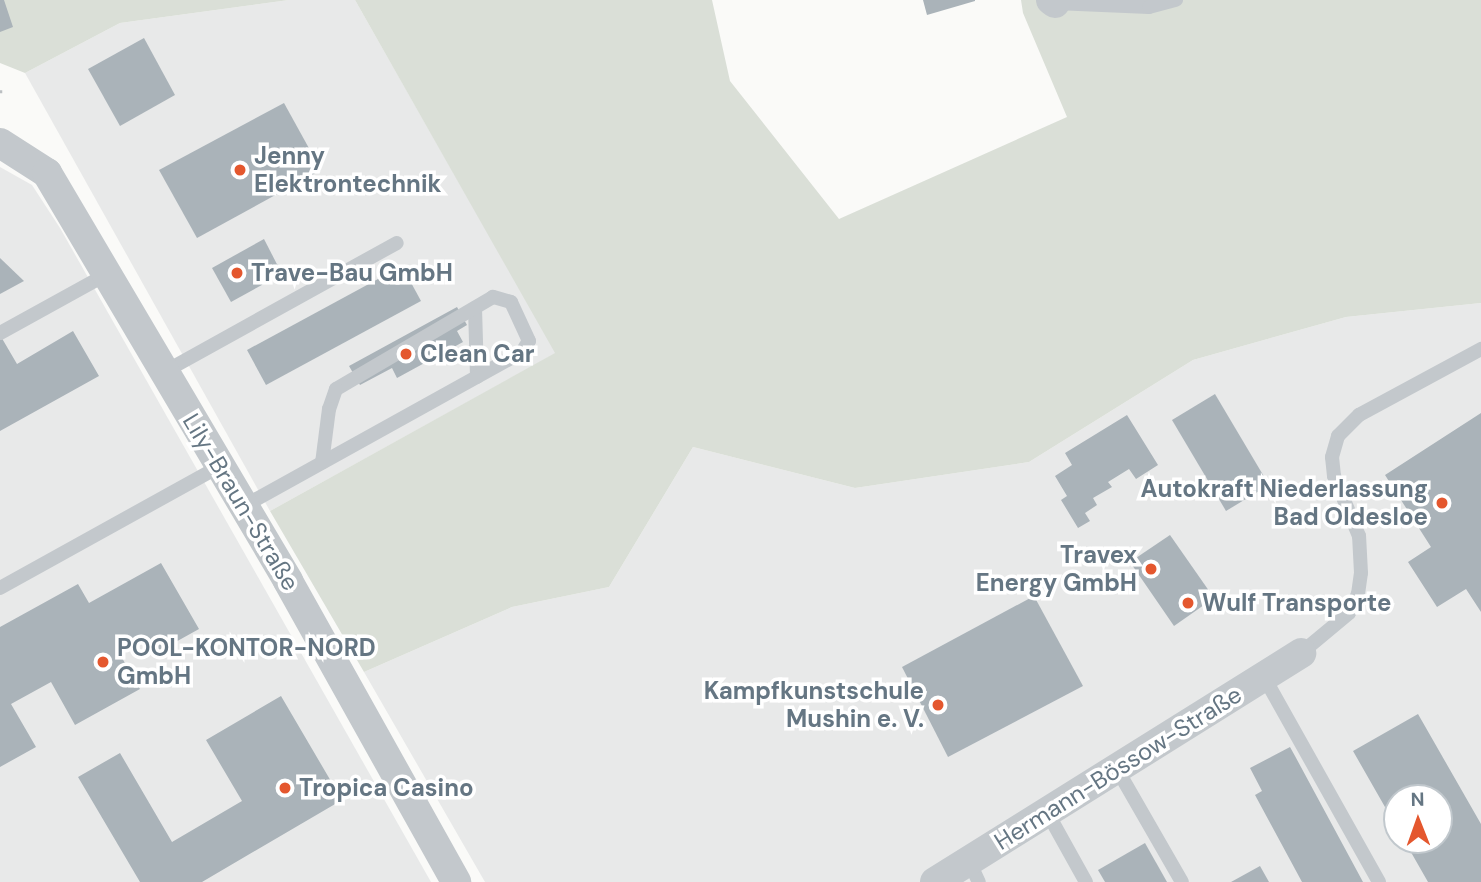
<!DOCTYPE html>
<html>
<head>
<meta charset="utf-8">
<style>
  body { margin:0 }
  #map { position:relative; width:1481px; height:882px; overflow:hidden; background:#fafaf8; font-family:"DM Sans",sans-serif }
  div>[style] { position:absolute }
  .built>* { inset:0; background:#e8e9e9 }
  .green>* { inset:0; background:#dadfd7 }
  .building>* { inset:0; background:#aab3b9 }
  .path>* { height:4.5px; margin-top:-2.25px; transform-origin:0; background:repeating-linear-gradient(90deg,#bbbfc2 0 3.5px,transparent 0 7px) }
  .lane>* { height:14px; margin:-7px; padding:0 7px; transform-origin:7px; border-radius:7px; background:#c3c8cc }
  .street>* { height:30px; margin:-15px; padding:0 15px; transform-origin:15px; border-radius:15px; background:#c3c8cc }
  .dots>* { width:19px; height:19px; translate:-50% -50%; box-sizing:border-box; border:4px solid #fff; border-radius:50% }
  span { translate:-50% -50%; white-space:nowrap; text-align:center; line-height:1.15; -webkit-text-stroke:7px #fff; paint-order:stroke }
  .poi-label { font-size:24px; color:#657683; font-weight:700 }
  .left { translate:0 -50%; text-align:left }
  .right { translate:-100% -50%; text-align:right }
  .street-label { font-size:24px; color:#657683 }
  .north { position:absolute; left:1383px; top:784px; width:70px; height:70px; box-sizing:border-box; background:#fff; border:2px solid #c1c8cd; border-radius:50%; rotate:359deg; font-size:19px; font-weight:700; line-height:28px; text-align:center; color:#657683 }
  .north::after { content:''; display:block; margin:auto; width:24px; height:32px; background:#e4572e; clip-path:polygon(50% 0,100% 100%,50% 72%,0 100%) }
</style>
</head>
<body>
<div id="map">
  <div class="built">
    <div style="clip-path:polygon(289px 0,355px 0,556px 353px,270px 511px,25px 73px,120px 23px)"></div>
    <div style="clip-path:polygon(0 167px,32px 185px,60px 228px,431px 882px,0 882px)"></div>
    <div style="clip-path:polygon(evenodd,1481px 303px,1481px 882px,485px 882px,364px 672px,512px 607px,609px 587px,693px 447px,855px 488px,1029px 462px,1193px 360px,1346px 317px,1481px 303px,1397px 798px,1439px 798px,1439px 840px,1397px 840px,1397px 798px)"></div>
  </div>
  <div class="green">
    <div style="clip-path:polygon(0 0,289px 0,120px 23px,25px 73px,0 63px)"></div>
    <div style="clip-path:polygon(355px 0,712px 0,730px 81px,839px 219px,1067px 117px,1023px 13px,1021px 0,1481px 0,1481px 303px,1346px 317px,1193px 360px,1029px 462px,855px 488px,693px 447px,609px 587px,512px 607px,364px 672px,270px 511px,555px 353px)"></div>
  </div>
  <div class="building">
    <div style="clip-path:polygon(0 0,4px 0,13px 27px,0 32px)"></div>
    <div style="clip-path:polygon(923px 0,975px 0,975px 1px,927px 15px)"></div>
    <div style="clip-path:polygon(144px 38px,175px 95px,120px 126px,88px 69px)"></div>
    <div style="clip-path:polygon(284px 103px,321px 170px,197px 238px,159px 170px)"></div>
    <div style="clip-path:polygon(264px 239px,282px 274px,231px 302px,212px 268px)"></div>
    <div style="clip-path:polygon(0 258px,24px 281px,0 294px)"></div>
    <div style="clip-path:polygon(402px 266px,421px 301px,266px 385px,247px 350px)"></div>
    <div style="clip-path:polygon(457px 307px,467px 325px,457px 331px,463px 342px,397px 378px,392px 368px,360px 385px,349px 366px)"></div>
    <div style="clip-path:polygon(73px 331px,99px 376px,0 431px,0 335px,17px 364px)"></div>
    <div style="clip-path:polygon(1215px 394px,1269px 485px,1226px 511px,1172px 420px)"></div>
    <div style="clip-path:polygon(1481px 413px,1481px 612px,1466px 589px,1437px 607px,1408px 562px,1431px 547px,1385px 475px)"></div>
    <div style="clip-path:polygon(1127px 415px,1158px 465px,1136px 479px,1129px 469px,1108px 482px,1112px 487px,1093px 498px,1097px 505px,1085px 513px,1090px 521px,1078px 528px,1061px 500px,1067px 496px,1055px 476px,1072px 465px,1065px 453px)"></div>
    <div style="clip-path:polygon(1170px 535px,1214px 598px,1174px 626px,1130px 562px)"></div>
    <div style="clip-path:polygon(161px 563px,199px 629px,154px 654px,145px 636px,118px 651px,140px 689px,75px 725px,51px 682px,11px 704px,36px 747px,0 767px,0 627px,78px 584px,89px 603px)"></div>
    <div style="clip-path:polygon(1034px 596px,1083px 686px,948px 757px,902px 667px)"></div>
    <div style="clip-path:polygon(281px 696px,342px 800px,202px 882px,140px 882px,78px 777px,120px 753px,172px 842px,242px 801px,206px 740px)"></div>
    <div style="clip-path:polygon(1418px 714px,1481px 824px,1481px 882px,1428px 882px,1404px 840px,1439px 840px,1439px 798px,1397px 798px,1397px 828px,1353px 751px)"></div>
    <div style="clip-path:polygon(1290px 747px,1295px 756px,1363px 882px,1302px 882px,1255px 795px,1262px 791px,1250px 768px)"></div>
    <div style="clip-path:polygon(1145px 843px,1167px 882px,1105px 882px,1098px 870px)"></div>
    <div style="clip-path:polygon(1260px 866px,1269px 882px,1231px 882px)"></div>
  </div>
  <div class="path">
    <div style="left:0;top:90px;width:3px;rotate:90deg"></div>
  </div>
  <div class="lane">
    <div style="left:1055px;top:3px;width:94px;rotate:2.4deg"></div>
    <div style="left:1149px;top:7px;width:28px;rotate:-15deg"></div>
    <div style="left:475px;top:308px;width:69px;rotate:88.3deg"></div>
    <div style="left:0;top:333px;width:122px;rotate:-28.9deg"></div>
    <div style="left:164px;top:372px;width:266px;rotate:-29deg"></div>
    <div style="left:244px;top:506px;width:318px;rotate:-29deg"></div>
    <div style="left:522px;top:352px;width:13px;rotate:-58deg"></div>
    <div style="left:529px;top:341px;width:43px;rotate:-114.8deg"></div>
    <div style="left:511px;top:302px;width:19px;rotate:-164deg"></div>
    <div style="left:493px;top:297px;width:182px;rotate:149.6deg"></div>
    <div style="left:336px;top:389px;width:21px;rotate:109deg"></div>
    <div style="left:329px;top:409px;width:54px;rotate:97.4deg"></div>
    <div style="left:0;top:588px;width:252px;rotate:-29deg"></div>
    <div style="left:1301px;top:653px;width:62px;rotate:-39.8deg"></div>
    <div style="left:1349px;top:613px;width:21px;rotate:-65deg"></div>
    <div style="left:1358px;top:594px;width:21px;rotate:-82deg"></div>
    <div style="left:1361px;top:573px;width:37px;rotate:-93deg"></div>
    <div style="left:1359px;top:536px;width:65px;rotate:-112.6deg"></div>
    <div style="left:1334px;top:476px;width:19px;rotate:-96deg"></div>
    <div style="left:1332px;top:457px;width:22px;rotate:-74deg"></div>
    <div style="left:1338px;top:436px;width:30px;rotate:-45deg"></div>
    <div style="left:1359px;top:415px;width:139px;rotate:-28.4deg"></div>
    <div style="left:1264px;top:677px;width:235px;rotate:60.7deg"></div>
    <div style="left:1117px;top:769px;width:130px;rotate:60.1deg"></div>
    <div style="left:1047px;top:812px;width:80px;rotate:60.9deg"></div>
    <div style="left:969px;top:861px;width:23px;rotate:65deg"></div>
  </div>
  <div class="street">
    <div style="left:1051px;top:0;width:5px;rotate:37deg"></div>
    <div style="left:0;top:143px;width:56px;rotate:32.6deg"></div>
    <div style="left:47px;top:173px;width:474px;rotate:59.4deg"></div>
    <div style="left:288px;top:581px;width:345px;rotate:60.8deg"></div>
    <div style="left:935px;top:882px;width:432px;rotate:-32deg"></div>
  </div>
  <div class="dots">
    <div style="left:240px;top:170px;background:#e4572e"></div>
    <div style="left:237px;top:273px;background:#e4572e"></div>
    <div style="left:406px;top:354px;background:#e4572e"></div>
    <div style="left:1442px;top:503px;background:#e4572e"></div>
    <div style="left:1151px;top:569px;background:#e4572e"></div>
    <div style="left:1188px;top:603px;background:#e4572e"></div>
    <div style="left:103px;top:662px;background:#e4572e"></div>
    <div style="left:938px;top:705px;background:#e4572e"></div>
    <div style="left:285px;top:788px;background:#e4572e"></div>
  </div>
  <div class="poi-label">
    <span class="left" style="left:254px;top:170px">Jenny<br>Elektrontechnik</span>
    <span class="left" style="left:251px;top:273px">Trave-Bau GmbH</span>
    <span class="left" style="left:420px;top:354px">Clean Car</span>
    <span class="right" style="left:1428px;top:503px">Autokraft Niederlassung<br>Bad Oldesloe</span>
    <span class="right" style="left:1137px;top:569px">Travex<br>Energy GmbH</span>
    <span class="left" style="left:1202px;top:603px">Wulf Transporte</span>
    <span class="left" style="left:117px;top:662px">POOL-KONTOR-NORD<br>GmbH</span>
    <span class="right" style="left:924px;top:705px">Kampfkunstschule<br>Mushin e. V.</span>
    <span class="left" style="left:299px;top:788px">Tropica Casino</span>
  </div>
  <div class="street-label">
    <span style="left:241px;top:502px;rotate:59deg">Lily-Braun-Straße</span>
    <span style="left:1118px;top:768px;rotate:-32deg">Hermann-Bössow-Straße</span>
  </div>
  <div class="north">N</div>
</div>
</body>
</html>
